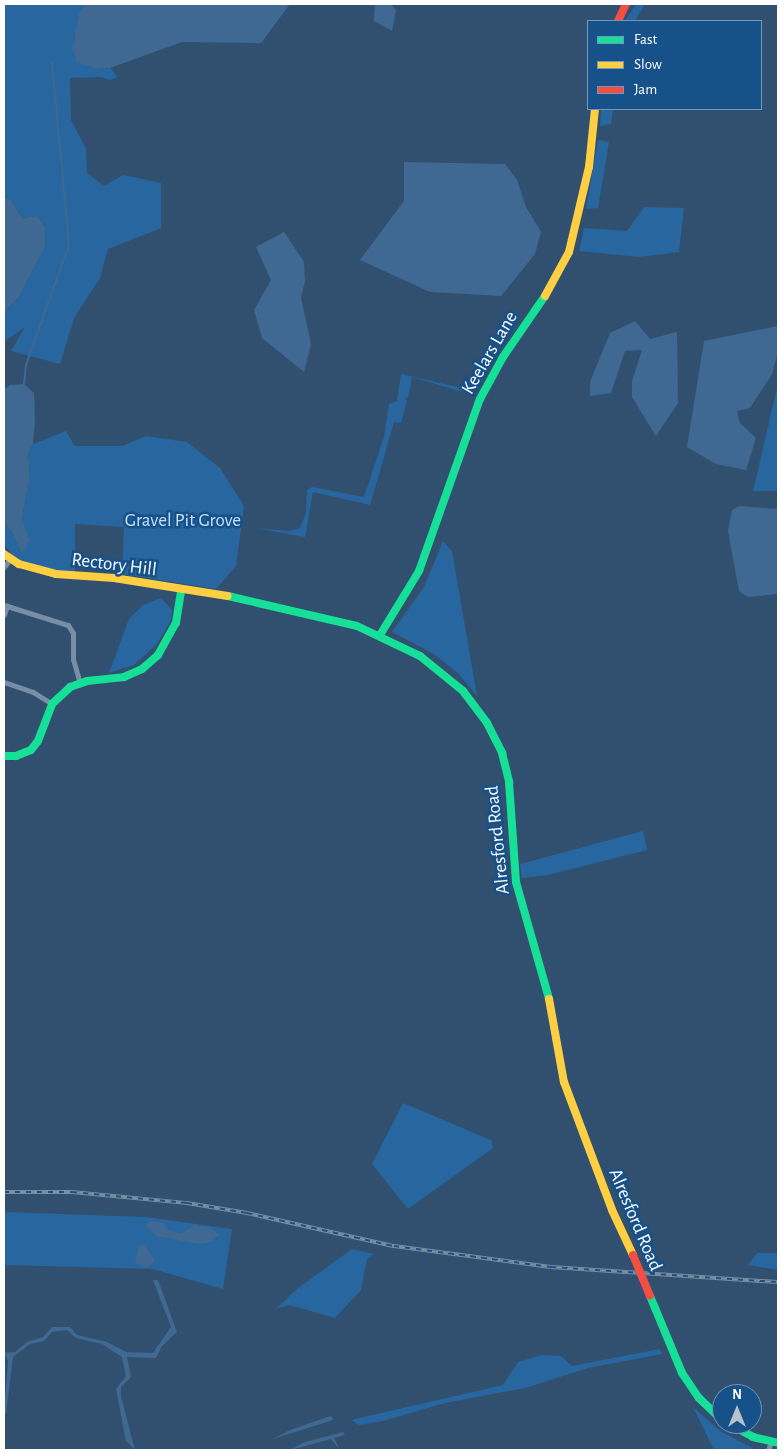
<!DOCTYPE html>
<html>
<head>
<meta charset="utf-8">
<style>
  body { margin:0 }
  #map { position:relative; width:782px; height:1454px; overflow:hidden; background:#31506f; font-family:"Alegreya Sans",sans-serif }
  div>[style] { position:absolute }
  .green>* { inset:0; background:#27669f }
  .water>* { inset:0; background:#3f6992 }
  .stream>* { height:2px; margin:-1px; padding:0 1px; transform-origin:1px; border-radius:1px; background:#3f6992 }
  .street>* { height:5px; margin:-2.5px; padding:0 2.5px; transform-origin:2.5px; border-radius:2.5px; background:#788ea5 }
  .fast>* { height:8px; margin:-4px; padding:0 4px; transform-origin:4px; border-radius:4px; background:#16e098 }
  .slow>* { height:8px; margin:-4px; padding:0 4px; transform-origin:4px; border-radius:4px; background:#ffcf43 }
  .jam>* { height:8px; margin:-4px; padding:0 4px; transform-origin:4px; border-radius:4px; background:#f24e42 }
  .rail>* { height:4px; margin-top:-2px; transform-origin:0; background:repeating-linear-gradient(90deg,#16518a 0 5.5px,#7990a3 0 11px); box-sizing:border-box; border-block:1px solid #7990a3 }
  .jam-bridge>* { height:8px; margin:-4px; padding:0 4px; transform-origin:4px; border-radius:4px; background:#f24e42 }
  span { translate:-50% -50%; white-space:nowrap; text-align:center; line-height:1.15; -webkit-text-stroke:5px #16518a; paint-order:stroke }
  .street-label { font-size:19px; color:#fff }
  .park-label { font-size:19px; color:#c4e1fb }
  .frame { position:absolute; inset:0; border:5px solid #fff; pointer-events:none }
  .legend { position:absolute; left:587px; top:20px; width:175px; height:90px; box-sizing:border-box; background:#16518a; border:1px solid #7397b9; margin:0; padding:6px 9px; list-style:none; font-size:15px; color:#fff }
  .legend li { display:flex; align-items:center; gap:10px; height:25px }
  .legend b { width:25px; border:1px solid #7397b9 }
  .north { position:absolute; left:712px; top:1384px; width:50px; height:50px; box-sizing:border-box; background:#16518a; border:1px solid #7397b9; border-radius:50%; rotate:0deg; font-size:14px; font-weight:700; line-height:20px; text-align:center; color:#fff }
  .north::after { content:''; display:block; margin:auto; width:18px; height:22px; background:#b7c2cd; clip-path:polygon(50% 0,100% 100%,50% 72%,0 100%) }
</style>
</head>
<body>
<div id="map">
  <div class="green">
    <div style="clip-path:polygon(4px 4px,85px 4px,74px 39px,97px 69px,110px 68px,118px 77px,110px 80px,101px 77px,70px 78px,71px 120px,86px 149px,87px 173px,104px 186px,123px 175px,161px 183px,161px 228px,108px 249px,100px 278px,74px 318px,60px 364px,11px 351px,25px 327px,4px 342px,4px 311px,19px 297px,45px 247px,45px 227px,37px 216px,22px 218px,10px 199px,4px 198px)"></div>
    <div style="clip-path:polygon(636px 4px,645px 4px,635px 21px,625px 21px)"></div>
    <div style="clip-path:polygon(601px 109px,613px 109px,611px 124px,600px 126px)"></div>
    <div style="clip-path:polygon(598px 140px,609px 142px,598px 208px,586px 209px)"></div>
    <div style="clip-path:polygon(644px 207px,684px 208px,679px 252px,639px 257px,579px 251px,584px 228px,627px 231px)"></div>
    <div style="clip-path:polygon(401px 374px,474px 391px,473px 395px,412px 377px,408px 397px,404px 399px,407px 400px,401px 423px,394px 422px,370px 505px,313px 492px,305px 537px,255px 528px,289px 531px,300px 528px,306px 513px,307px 490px,312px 487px,364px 497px,384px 437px,389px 404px,397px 401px)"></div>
    <div style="clip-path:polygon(778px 384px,778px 491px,753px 491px)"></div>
    <div style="clip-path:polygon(66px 431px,75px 446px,122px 446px,146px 436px,187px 442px,220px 468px,244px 506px,236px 566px,216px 589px,122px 574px,124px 527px,75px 524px,75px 572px,29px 566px,12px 555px,4px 544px,4px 522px,12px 532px,22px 553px,30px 540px,22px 519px,30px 475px,28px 453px,33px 444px)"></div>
    <div style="clip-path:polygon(443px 541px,452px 551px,477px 696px,458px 673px,434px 654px,392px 632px,424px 587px)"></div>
    <div style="clip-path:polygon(161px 598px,172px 610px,171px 620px,157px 644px,134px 665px,109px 673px,129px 619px,143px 605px)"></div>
    <div style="clip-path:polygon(643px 831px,647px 850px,548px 875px,522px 878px,520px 864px)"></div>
    <div style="clip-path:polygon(403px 1103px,491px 1140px,493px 1148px,408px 1209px,372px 1164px)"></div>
    <div style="clip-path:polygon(4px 1212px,146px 1217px,232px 1229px,223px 1289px,153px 1269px,4px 1265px)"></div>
    <div style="clip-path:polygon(352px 1249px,374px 1254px,367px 1259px,361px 1290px,335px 1318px,289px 1305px,276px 1309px,298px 1288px)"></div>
    <div style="clip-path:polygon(757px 1253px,778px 1253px,778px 1270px,748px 1265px)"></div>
    <div style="clip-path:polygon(660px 1349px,662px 1354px,588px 1368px,525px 1388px,445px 1403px,383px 1421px,359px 1425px,351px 1420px,503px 1385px,518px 1362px,542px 1355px,561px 1356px,572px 1366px)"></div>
    <div style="clip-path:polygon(693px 1407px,720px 1431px,756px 1450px,714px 1450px)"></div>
  </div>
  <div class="water">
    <div style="clip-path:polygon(85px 4px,290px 4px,261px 43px,182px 42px,110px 68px,97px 69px,77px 62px,72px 50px,79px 14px)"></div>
    <div style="clip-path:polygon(375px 4px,391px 4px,396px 10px,392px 31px,374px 21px)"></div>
    <div style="clip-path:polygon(404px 162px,505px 164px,517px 180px,526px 207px,541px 232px,535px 254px,501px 296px,430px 292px,360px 260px,404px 201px)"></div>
    <div style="clip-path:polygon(4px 198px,10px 199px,22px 218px,37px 216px,45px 227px,45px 247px,19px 297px,4px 311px)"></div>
    <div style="clip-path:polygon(284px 232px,304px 262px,305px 281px,301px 298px,311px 344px,304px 372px,262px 338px,254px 310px,271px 280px,256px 247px)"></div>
    <div style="clip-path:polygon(635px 321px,650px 339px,677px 332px,678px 403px,656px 436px,632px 397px,632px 381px,642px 350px,625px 351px,611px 393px,590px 396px,590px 382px,610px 333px)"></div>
    <div style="clip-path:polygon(778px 326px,778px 352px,772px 374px,750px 408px,737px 411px,740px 423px,756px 438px,746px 470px,716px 464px,687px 447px,704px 341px)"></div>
    <div style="clip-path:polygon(24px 384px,34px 393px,35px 420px,33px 444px,28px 453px,30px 475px,22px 519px,30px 540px,22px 554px,12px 532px,4px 522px,4px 390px,10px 385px)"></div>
    <div style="clip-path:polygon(740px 506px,778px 509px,778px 594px,748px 597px,739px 591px,728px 531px,732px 510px)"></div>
    <div style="clip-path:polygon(151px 1221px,164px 1223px,167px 1230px,174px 1232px,182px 1233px,194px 1225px,212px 1228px,219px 1235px,211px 1242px,199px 1244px,156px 1236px,145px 1224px)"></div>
    <div style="clip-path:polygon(144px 1243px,155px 1261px,146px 1268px,135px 1263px,139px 1246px)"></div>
    <div style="clip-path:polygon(153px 1280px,158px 1280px,177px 1332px,162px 1346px,156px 1358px,127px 1357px,131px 1377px,121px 1387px,121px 1397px,135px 1450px,126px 1441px,116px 1389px,126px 1376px,122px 1357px,102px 1344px,76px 1338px,67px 1330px,52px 1332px,44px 1341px,30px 1344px,13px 1357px,6px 1414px,4px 1412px,8px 1361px,4px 1353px,15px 1352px,27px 1342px,43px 1337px,52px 1327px,70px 1327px,77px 1335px,107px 1342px,126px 1352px,153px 1353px,171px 1327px)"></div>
    <div style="clip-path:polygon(331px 1416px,333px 1420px,273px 1439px,290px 1430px)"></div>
    <div style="clip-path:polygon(343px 1432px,345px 1435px,334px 1438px,340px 1450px,331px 1439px,291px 1450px,302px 1443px)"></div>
  </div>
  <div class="stream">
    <div style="left:24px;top:384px;width:19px;rotate:-84deg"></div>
    <div style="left:26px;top:365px;width:127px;rotate:-70.3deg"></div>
    <div style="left:69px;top:245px;width:183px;rotate:-95.3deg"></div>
  </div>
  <div class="street">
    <div style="left:4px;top:567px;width:10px;rotate:-53deg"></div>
    <div style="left:4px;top:605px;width:67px;rotate:17.4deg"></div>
    <div style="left:68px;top:625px;width:9px;rotate:58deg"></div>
    <div style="left:73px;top:633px;width:26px;rotate:90deg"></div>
    <div style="left:73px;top:659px;width:25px;rotate:74deg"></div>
    <div style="left:4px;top:615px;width:10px;rotate:-73deg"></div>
    <div style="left:4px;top:682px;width:31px;rotate:19deg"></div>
    <div style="left:33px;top:692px;width:22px;rotate:32deg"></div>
    <div style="left:768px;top:1450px;width:9px;rotate:-69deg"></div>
  </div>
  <div class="fast">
    <div style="left:228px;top:596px;width:132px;rotate:13.1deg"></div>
    <div style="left:357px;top:626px;width:70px;rotate:25.5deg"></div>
    <div style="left:420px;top:656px;width:55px;rotate:39.1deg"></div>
    <div style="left:463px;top:691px;width:40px;rotate:53deg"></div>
    <div style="left:487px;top:723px;width:34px;rotate:63deg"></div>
    <div style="left:502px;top:753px;width:30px;rotate:76deg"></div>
    <div style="left:509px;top:782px;width:100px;rotate:86deg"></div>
    <div style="left:516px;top:882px;width:122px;rotate:74.2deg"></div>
    <div style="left:380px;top:635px;width:75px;rotate:-58.6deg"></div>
    <div style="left:419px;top:571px;width:182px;rotate:-70.5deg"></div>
    <div style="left:480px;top:399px;width:48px;rotate:-61.3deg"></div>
    <div style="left:503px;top:357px;width:74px;rotate:-55.5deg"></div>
    <div style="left:4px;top:756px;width:12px"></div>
    <div style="left:16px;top:756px;width:16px;rotate:-22deg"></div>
    <div style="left:31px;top:750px;width:11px;rotate:-52deg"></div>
    <div style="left:38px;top:741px;width:40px;rotate:-69deg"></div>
    <div style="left:52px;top:704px;width:25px;rotate:-43deg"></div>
    <div style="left:70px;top:687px;width:18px;rotate:-19deg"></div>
    <div style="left:87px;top:681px;width:37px;rotate:-6deg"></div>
    <div style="left:124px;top:677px;width:20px;rotate:-24deg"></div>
    <div style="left:142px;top:669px;width:21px;rotate:-41deg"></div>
    <div style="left:158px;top:655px;width:37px;rotate:-61deg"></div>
    <div style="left:176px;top:623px;width:32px;rotate:-81deg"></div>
    <div style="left:650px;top:1296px;width:83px;rotate:67.4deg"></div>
    <div style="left:682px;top:1373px;width:30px;rotate:56deg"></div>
    <div style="left:699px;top:1398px;width:32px;rotate:44deg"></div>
    <div style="left:729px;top:1424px;width:27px;rotate:28deg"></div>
    <div style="left:753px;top:1437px;width:26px;rotate:13deg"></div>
  </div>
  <div class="slow">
    <div style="left:545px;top:296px;width:50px;rotate:-61.4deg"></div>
    <div style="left:569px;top:252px;width:87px;rotate:-76.8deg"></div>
    <div style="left:589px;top:167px;width:58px;rotate:-84.1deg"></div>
    <div style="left:4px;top:554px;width:18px;rotate:34deg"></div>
    <div style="left:19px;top:564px;width:38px;rotate:15deg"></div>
    <div style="left:56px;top:574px;width:58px;rotate:3.9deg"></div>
    <div style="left:114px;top:578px;width:115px;rotate:9deg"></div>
    <div style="left:549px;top:999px;width:84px;rotate:79.8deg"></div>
    <div style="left:564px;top:1082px;width:137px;rotate:69.4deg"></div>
    <div style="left:612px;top:1210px;width:50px;rotate:65deg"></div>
  </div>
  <div class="jam">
    <div style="left:618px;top:21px;width:19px;rotate:-65deg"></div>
  </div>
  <div class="rail">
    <div style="left:4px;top:1192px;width:68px"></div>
    <div style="left:72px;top:1192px;width:116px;rotate:5.5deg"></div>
    <div style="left:187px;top:1203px;width:61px;rotate:9.5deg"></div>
    <div style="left:247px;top:1213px;width:151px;rotate:12.7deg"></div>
    <div style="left:394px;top:1246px;width:158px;rotate:7.6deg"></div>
    <div style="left:551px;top:1267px;width:227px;rotate:3.8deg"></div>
  </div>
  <div class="jam-bridge">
    <div style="left:633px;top:1255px;width:44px;rotate:67.5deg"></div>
  </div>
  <div class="street-label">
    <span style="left:490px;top:353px;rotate:-60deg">Keelars Lane</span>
    <span style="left:114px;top:565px;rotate:7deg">Rectory Hill</span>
    <span style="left:498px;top:840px;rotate:-96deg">Alresford Road</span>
    <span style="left:635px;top:1220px;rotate:67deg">Alresford Road</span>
  </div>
  <div class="park-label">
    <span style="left:183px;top:521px">Gravel Pit Grove</span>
  </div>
  <div class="frame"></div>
  <ul class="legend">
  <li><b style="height:6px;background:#16e098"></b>Fast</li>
  <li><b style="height:6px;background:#ffcf43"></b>Slow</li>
  <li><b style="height:6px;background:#f24e42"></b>Jam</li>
  </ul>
  <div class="north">N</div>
</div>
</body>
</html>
